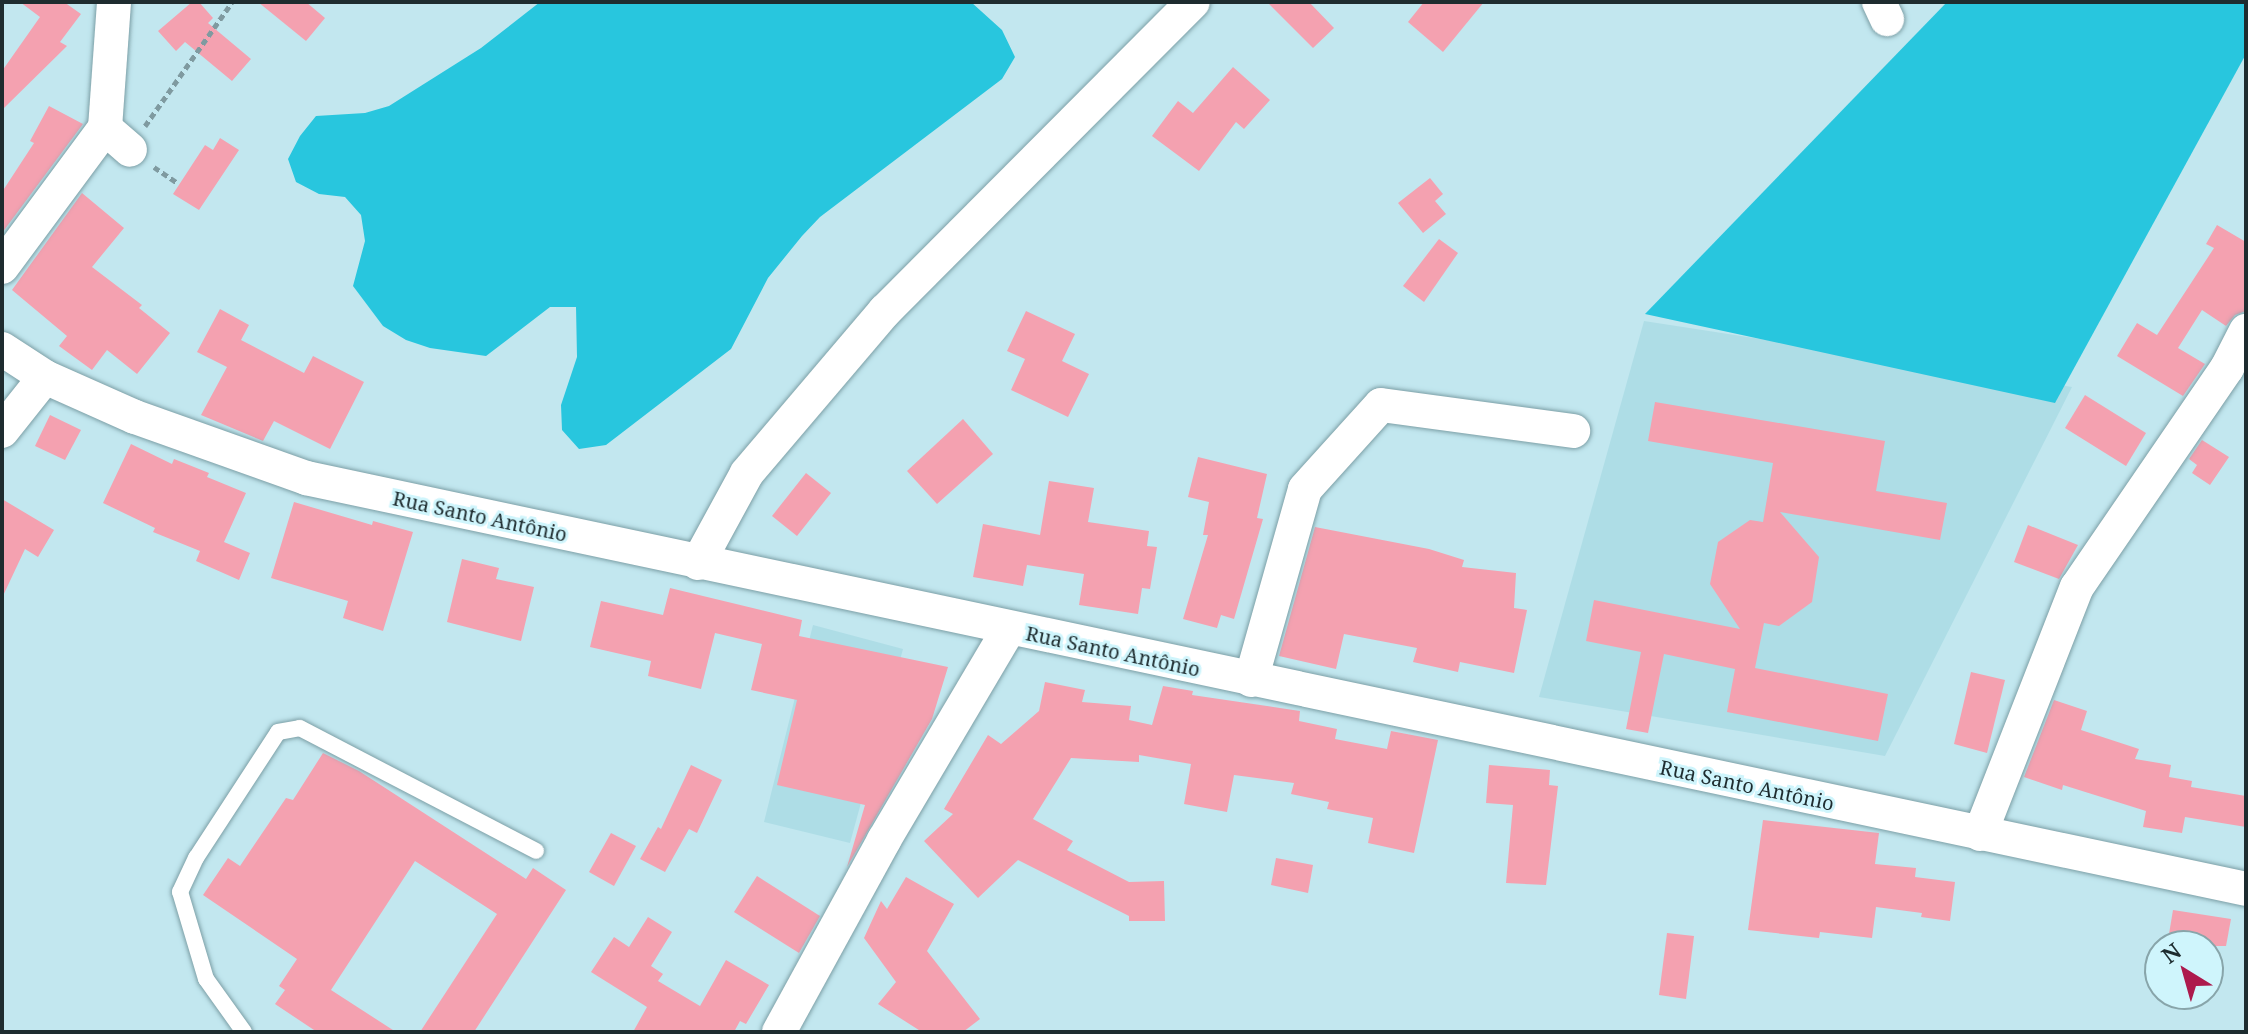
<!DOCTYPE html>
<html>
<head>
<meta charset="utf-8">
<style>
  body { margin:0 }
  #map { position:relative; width:2248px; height:1034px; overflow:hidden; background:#c2e7ef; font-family:"Noto Serif",serif }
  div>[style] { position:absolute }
  .built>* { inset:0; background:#aedde6 }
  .forest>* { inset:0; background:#28c6de }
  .building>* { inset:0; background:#f4a1b0 }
  .path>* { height:5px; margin-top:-2.5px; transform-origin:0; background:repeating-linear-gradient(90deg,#7f9aa0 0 6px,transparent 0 10px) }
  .roads { filter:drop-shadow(0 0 2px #7c9fa6) drop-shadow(0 0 2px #7c9fa6) }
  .service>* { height:16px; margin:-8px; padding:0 8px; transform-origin:8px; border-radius:8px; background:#fff }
  .minor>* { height:34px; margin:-17px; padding:0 17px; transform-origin:17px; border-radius:17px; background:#fff }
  span { translate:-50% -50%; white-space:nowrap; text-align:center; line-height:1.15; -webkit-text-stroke:6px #cff5fc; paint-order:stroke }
  .street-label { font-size:20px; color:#1e2c2f }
  .frame { position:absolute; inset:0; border:4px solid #1e2c2f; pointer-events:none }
  .north { position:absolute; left:2144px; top:930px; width:80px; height:80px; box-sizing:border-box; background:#cff5fc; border:2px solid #88a5aa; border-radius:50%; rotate:323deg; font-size:22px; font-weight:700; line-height:32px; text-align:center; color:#1e2c2f }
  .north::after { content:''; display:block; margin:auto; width:28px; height:36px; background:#ad1a4d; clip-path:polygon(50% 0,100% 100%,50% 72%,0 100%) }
</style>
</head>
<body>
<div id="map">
  <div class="built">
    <div style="clip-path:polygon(1644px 321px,2072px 387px,1885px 756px,1539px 697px)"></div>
    <div style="clip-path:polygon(813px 625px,903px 649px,850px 843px,764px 822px)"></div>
  </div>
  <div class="forest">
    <div style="clip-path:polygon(540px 2px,971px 2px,1002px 30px,1015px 57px,1002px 79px,820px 217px,802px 236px,768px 278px,731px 349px,606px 445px,579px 449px,562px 430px,561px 405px,577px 357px,576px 307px,550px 307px,486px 356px,430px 348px,406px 340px,383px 326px,353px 286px,365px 241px,361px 215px,345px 197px,319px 194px,296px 182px,288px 159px,300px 136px,316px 116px,365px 113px,389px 106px,481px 48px)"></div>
    <div style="clip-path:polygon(1947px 2px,2246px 2px,2246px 54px,2055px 403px,1645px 314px)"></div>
  </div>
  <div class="building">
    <div style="clip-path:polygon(20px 2px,64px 2px,81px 14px,60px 42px,67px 46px,2px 110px,2px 71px,40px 17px)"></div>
    <div style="clip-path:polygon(192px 2px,199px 2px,213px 18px,208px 23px,251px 59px,232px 81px,185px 42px,176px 51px,158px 31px)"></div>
    <div style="clip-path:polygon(258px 2px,306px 2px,325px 18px,306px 41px)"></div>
    <div style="clip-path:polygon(1267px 2px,1309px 2px,1334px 28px,1313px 48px)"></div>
    <div style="clip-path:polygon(1424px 2px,1484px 2px,1443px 52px,1408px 22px)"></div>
    <div style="clip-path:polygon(1233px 67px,1270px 100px,1244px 129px,1236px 122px,1199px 171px,1152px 136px,1178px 101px,1193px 113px)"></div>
    <div style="clip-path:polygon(49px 106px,83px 124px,2px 233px,2px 192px,34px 143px,30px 141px)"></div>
    <div style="clip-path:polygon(220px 138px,239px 150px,199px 210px,173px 194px,205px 145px,213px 150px)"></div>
    <div style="clip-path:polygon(1430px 178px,1443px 194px,1435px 201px,1446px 214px,1423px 233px,1398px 203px)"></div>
    <div style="clip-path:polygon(82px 193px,124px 228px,92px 267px,142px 305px,139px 308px,170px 333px,137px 374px,107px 350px,92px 370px,59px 346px,67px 336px,12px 290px)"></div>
    <div style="clip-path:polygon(2217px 225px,2246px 242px,2246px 311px,2235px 315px,2226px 326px,2202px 310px,2178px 348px,2205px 364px,2183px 396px,2117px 356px,2137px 323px,2157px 335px,2214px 248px,2206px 244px)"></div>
    <div style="clip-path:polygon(1439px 239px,1458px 253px,1424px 302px,1403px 286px)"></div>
    <div style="clip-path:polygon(220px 309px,249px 325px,241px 340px,304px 373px,313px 356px,364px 382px,330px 449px,274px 421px,263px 441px,201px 415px,227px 367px,197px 352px)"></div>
    <div style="clip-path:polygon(1026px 311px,1075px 334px,1062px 361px,1089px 374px,1068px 417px,1011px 390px,1025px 359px,1007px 351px)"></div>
    <div style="clip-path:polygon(2085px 395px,2146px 433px,2126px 466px,2065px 428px)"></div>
    <div style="clip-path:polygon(1655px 402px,1885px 441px,1876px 491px,1947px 503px,1940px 540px,1780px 512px,1819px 557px,1812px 602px,1779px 626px,1764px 623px,1755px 668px,1888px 694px,1878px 741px,1727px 712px,1735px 669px,1664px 654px,1648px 733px,1626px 729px,1641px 652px,1586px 641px,1594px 600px,1740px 629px,1710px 584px,1718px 542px,1750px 520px,1763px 522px,1773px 463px,1648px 441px)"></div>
    <div style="clip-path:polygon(50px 415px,81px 430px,65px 460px,35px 446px)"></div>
    <div style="clip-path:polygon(963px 419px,993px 454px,937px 504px,907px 471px)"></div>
    <div style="clip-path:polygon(2202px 440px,2229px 457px,2210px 485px,2192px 473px,2197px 465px,2189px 459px)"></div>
    <div style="clip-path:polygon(131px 444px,172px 464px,174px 459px,209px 473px,207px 477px,246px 493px,224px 542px,250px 553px,239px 580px,196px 561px,200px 551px,153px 532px,155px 528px,103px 503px)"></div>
    <div style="clip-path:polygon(1198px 457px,1267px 474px,1257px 518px,1263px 519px,1234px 619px,1221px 615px,1217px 628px,1183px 619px,1208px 535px,1203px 535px,1209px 502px,1188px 497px)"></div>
    <div style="clip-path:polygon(806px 473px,831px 493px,797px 536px,772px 516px)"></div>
    <div style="clip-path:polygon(1049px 481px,1094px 488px,1088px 522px,1149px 531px,1147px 546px,1157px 547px,1150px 589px,1142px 588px,1138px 614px,1079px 605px,1084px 574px,1027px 565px,1023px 586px,973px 577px,983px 524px,1040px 535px)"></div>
    <div style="clip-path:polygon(2px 499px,54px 530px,38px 557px,25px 549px,2px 598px)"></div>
    <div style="clip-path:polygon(294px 502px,372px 525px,373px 521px,413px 532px,383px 631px,343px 618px,348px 601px,271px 578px)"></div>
    <div style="clip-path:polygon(2028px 525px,2078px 545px,2059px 579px,2014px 562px)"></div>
    <div style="clip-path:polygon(1315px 527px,1429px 549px,1464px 560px,1462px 567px,1516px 573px,1514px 608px,1527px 610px,1514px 673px,1460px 662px,1458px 672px,1413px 662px,1417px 648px,1344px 634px,1336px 669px,1279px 656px)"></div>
    <div style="clip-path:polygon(462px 559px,499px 568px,496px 579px,534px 587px,521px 641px,447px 622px)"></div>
    <div style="clip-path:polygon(670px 588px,802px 620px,799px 636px,948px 667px,932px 719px,847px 867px,865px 805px,777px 785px,797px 700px,751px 690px,762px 644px,715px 633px,701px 689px,648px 676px,651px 661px,590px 647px,601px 601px,663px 615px)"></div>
    <div style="clip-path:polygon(1971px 672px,2005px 680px,1987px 753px,1954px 744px)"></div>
    <div style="clip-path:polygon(1045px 682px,1085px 690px,1082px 702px,1131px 706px,1129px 720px,1152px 725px,1163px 686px,1193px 691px,1192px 695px,1300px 711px,1299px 721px,1337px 729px,1335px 739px,1387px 749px,1391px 731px,1438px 740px,1414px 853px,1368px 843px,1373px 818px,1327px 809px,1329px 802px,1291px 794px,1294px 783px,1234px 775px,1227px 812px,1184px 804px,1191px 764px,1139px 755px,1139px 762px,1071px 758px,1033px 819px,1073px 841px,1067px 850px,1129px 882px,1164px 881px,1165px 921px,1129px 921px,1129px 916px,1018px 860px,978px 898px,924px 841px,953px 814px,944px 809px,988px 735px,1001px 744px,1039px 711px)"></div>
    <div style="clip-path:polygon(2054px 700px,2087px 711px,2081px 730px,2139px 749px,2135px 759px,2171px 765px,2169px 777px,2192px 781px,2191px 787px,2246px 796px,2246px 827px,2185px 817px,2182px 833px,2143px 827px,2146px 811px,2063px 785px,2062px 790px,2024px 777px)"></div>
    <div style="clip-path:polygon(323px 753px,359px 771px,526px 879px,533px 868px,566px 890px,474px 1032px,420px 1032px,497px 914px,415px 861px,331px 990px,396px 1032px,317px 1032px,275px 1004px,285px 990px,279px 986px,297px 959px,203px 895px,228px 858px,240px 866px,286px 798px,293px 800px)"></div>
    <div style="clip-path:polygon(691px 765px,722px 780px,697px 833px,689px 829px,665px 872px,640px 859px,658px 827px,661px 829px)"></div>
    <div style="clip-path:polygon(1489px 765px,1550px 770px,1549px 785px,1558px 786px,1546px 885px,1506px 883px,1513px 805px,1486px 803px)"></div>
    <div style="clip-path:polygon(1763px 820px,1879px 833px,1875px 864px,1916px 868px,1915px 877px,1955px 882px,1950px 921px,1921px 917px,1922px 913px,1876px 907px,1872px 938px,1820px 932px,1819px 938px,1748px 930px)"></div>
    <div style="clip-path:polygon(611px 833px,636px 846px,614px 886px,589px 872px)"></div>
    <div style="clip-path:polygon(1276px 858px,1313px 865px,1308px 893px,1271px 885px)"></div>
    <div style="clip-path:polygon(757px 876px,820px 916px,799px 953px,734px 912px)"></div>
    <div style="clip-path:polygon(906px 877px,954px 904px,927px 951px,980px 1019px,963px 1032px,922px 1032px,878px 1004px,896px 982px,864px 938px,881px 901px,887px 909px)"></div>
    <div style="clip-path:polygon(2173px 910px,2231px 919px,2226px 946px,2167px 946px)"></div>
    <div style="clip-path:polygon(648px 917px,672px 932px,651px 966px,663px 974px,658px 981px,700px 1006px,726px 960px,769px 985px,746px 1024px,740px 1021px,734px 1032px,633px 1032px,647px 1007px,591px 972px,614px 937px,629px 947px)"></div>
    <div style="clip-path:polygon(1667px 933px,1694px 936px,1686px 999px,1659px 995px)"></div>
  </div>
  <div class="path">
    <div style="left:145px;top:126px;width:151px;rotate:-54.9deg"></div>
    <div style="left:154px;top:167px;width:27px;rotate:34deg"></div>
  </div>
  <div class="roads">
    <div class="service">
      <div style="left:244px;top:1032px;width:65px;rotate:-125.6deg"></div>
      <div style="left:206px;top:979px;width:91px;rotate:-106.6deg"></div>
      <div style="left:180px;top:892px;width:38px;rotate:-65deg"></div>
      <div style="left:196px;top:858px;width:150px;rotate:-56.9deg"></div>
      <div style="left:278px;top:732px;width:22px;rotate:-10deg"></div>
      <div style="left:300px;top:728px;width:266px;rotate:27.5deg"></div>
    </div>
    <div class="minor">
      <div style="left:1879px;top:2px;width:19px;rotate:65deg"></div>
      <div style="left:105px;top:128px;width:33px;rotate:41deg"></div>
      <div style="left:2px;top:267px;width:173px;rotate:-53.5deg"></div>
      <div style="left:105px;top:128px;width:126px;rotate:-85.9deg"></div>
      <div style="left:2px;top:349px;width:51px;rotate:33.1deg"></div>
      <div style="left:45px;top:377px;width:98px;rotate:24deg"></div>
      <div style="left:135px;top:417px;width:182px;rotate:19.6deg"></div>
      <div style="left:306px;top:478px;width:1983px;rotate:11.96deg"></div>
      <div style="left:2px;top:431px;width:69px;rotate:-51.5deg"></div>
      <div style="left:698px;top:563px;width:102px;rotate:-61.4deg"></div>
      <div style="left:747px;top:473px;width:213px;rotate:-49.6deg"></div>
      <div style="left:885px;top:311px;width:436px;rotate:-45.1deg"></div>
      <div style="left:1251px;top:680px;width:198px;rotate:-74.2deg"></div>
      <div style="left:1305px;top:489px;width:113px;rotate:-47.9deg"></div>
      <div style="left:1381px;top:405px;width:194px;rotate:7.7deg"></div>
      <div style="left:1980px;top:834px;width:265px;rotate:-68.6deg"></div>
      <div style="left:2077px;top:587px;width:265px;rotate:-55.6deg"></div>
      <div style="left:2227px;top:368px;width:42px;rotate:-62.8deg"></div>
      <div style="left:779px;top:1032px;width:219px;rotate:-61.3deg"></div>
      <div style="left:884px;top:840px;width:244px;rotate:-59.4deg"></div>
    </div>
  </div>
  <div class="street-label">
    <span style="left:480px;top:516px;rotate:12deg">Rua Santo Antônio</span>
    <span style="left:1113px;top:651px;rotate:12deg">Rua Santo Antônio</span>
    <span style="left:1747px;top:785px;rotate:12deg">Rua Santo Antônio</span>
  </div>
  <div class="frame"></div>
  <div class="north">N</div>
</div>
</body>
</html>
